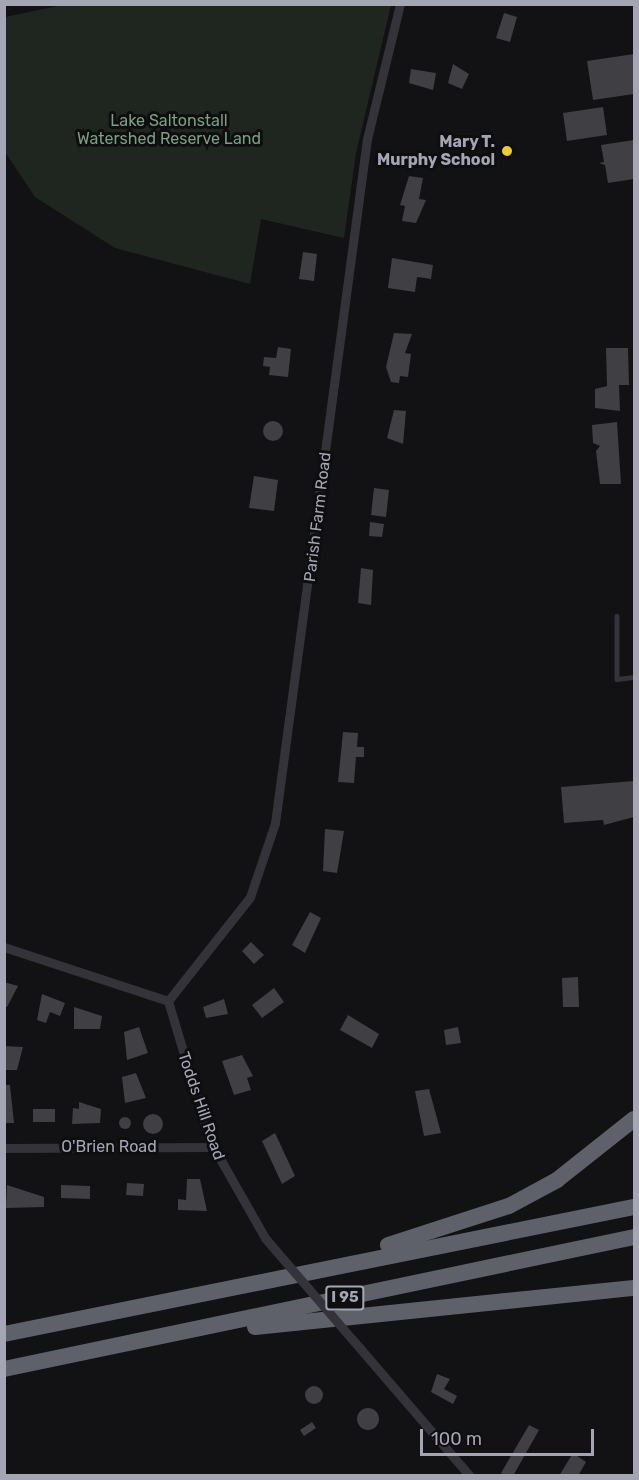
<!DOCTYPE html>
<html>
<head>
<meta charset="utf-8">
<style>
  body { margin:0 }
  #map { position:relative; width:639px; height:1480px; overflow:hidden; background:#121214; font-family:Rubik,sans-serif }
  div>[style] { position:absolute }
  .green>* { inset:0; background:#1f2620 }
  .building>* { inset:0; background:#3f3f44 }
  .round { border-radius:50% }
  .lane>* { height:4.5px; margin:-2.25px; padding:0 2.25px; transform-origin:2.25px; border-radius:2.25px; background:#333339 }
  .street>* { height:9px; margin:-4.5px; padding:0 4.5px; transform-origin:4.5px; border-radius:4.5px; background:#333339 }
  .highway>* { height:16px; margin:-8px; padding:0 8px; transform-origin:8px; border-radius:8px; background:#5f616a }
  .street-bridge>* { height:9px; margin:-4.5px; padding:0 4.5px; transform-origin:4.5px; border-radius:4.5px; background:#333339 }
  .dots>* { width:16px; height:16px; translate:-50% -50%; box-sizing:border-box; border:3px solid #0e0d0f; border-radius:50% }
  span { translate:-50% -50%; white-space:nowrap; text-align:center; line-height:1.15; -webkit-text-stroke:6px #0e0d0f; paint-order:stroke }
  .shield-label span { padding:2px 4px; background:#0e0d0f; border:2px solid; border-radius:4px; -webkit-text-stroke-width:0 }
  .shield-label { font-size:15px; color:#a4a6b4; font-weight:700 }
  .park-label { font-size:16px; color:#7b9f83 }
  .poi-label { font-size:16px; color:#a4a6b4; font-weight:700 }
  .right { translate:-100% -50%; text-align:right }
  .street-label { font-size:16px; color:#a4a6b4 }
  .frame { position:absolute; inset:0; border:6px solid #a4a6b4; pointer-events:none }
  .scale { position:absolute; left:420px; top:1429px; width:174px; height:27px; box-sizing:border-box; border:3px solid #a4a6b4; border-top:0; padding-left:8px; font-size:18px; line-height:21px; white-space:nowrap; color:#a4a6b4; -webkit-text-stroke:4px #0e0d0f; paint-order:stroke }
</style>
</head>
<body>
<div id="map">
  <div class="green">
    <div style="clip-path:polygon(63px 5px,391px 5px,356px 153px,344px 238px,261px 219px,250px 284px,115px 248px,35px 197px,5px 152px,5px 17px)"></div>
  </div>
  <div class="building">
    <div style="clip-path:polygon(504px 13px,517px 17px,510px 42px,496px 38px)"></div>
    <div style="clip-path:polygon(634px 54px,634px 94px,593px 100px,587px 61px)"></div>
    <div style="clip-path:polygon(453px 64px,469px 74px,462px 89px,448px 83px)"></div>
    <div style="clip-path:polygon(411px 69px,436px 73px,433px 90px,409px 83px)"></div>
    <div style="clip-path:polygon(603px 107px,607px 135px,567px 141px,563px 113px)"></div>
    <div style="clip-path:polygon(634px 140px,634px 179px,608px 183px,605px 165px,599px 163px,604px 162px,601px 145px)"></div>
    <div style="clip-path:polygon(409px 176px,423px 178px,419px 199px,426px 200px,416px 223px,402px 221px,405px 206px,400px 205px)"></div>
    <div style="clip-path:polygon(303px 252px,317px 254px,314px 281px,299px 279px)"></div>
    <div style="clip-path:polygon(392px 258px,433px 265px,431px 279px,417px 277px,415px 292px,388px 288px)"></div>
    <div style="clip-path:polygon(394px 333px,412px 334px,405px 353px,411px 354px,408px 377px,400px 376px,399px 383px,391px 382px,386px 367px)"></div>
    <div style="clip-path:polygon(278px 347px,291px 349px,288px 377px,269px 375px,270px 367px,263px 366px,264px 357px,276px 358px)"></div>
    <div style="clip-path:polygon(606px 348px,628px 348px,629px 385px,619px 385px,620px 411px,595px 408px,595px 389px,607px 386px)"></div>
    <div style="clip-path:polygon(394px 410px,406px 411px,403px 444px,387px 438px)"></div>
    <div class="round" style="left:263px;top:421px;width:20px;height:20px"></div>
    <div style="clip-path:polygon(617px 422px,621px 484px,600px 484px,596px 451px,600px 446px,593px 443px,592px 425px)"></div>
    <div style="clip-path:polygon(254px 476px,278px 480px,274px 511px,249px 508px)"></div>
    <div style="clip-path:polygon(374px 488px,389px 490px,386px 517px,371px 515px)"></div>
    <div style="clip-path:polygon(370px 522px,384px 524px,382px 537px,369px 536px)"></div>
    <div style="clip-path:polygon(361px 568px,373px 570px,371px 605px,358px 603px)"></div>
    <div style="clip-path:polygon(343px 732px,358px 733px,357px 747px,364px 747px,364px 757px,356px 757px,354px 783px,338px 782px)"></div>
    <div style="clip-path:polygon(634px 781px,634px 817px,604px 825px,603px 820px,564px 823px,561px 787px)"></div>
    <div style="clip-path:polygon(325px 829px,344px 831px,337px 873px,323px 871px)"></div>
    <div style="clip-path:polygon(310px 912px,321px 918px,305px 953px,292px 945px)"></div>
    <div style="clip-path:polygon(251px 942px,264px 955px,254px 964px,242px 951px)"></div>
    <div style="clip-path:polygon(578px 977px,579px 1007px,563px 1007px,562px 978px)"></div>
    <div style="clip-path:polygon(4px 982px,18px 986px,7px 1007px,4px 1006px)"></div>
    <div style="clip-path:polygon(274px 988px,284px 1002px,262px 1018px,252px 1005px)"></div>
    <div style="clip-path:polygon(42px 994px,65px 1003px,60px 1016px,50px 1012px,46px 1023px,37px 1020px)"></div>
    <div style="clip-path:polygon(224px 999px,228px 1014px,206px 1018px,203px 1007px)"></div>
    <div style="clip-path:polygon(74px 1007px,102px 1016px,100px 1029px,74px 1029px)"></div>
    <div style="clip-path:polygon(348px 1015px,379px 1034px,372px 1048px,340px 1030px)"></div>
    <div style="clip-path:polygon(139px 1027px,148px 1053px,127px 1060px,124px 1032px)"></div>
    <div style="clip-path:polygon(458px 1027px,461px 1043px,446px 1045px,444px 1030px)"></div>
    <div style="clip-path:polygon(4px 1046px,23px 1047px,17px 1070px,4px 1070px)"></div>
    <div style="clip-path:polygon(242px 1055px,253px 1076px,247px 1078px,251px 1090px,234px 1095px,222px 1061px)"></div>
    <div style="clip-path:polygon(136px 1073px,146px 1098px,125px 1103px,122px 1077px)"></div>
    <div style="clip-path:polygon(4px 1085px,10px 1085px,14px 1123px,4px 1123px)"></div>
    <div style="clip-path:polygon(429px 1089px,441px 1133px,424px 1136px,415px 1091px)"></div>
    <div style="clip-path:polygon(79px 1102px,101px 1109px,100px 1123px,72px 1124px,73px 1108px,79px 1109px)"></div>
    <div style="clip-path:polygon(33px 1109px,55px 1109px,55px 1122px,33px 1122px)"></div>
    <div class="round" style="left:143px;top:1114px;width:20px;height:20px"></div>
    <div class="round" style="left:119px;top:1117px;width:12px;height:12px"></div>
    <div style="clip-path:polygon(275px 1133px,295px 1176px,282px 1184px,262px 1141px)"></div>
    <div style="clip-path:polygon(187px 1179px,200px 1179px,207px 1211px,178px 1210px,178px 1199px,186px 1200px)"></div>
    <div style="clip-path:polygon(127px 1183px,144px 1184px,143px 1196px,126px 1195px)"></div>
    <div style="clip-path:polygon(7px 1185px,44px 1197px,44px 1207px,6px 1208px)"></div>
    <div style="clip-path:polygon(61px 1185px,90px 1186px,90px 1199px,61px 1198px)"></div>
    <div style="clip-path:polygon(437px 1374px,450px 1379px,444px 1389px,457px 1396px,453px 1404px,431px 1392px)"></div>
    <div class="round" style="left:305px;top:1386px;width:18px;height:18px"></div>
    <div class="round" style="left:357px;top:1408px;width:22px;height:22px"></div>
    <div style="clip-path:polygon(312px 1422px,316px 1428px,304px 1436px,300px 1430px)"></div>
    <div style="clip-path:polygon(529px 1425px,539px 1430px,513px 1476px,506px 1476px,501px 1473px)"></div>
    <div style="clip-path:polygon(573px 1453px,586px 1462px,578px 1476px,559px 1476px)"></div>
  </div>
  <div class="lane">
    <div style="left:617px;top:616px;width:63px;rotate:90deg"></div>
    <div style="left:617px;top:679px;width:17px;rotate:-7deg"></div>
  </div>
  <div class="street">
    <div style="left:4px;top:947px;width:173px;rotate:18.2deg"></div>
    <div style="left:168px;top:1001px;width:132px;rotate:-51.7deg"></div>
    <div style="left:250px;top:897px;width:78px;rotate:-71.3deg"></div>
    <div style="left:275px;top:823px;width:690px;rotate:-82.34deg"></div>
    <div style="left:367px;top:139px;width:139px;rotate:-76.3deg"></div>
    <div style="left:168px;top:1001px;width:146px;rotate:73.3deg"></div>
    <div style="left:210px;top:1141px;width:112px;rotate:60.4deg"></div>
    <div style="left:4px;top:1148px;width:209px;rotate:-0.3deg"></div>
    <div style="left:352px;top:1339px;width:181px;rotate:49.3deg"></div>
  </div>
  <div class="highway">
    <div style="left:388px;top:1245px;width:127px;rotate:-17.9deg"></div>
    <div style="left:509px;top:1206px;width:55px;rotate:-28.4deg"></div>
    <div style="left:557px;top:1180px;width:98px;rotate:-38.4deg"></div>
    <div style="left:255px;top:1327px;width:381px;rotate:-5.9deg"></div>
    <div style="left:4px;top:1334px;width:643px;rotate:-11.4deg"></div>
    <div style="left:4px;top:1369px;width:644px;rotate:-11.83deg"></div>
  </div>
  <div class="street-bridge">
    <div style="left:265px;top:1238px;width:133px;rotate:49.3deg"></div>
  </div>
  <div class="dots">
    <div style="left:507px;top:151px;background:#edca31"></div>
  </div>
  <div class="shield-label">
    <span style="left:345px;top:1298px">I 95</span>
  </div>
  <div class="park-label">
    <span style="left:169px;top:130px">Lake Saltonstall<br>Watershed Reserve Land</span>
  </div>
  <div class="poi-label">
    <span class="right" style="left:495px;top:151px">Mary T.<br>Murphy School</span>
  </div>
  <div class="street-label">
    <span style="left:318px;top:517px;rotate:-83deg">Parish Farm Road</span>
    <span style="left:201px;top:1106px;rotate:71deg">Todds Hill Road</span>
    <span style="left:109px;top:1147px">O'Brien Road</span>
  </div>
  <div class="frame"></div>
  <div class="scale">100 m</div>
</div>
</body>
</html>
